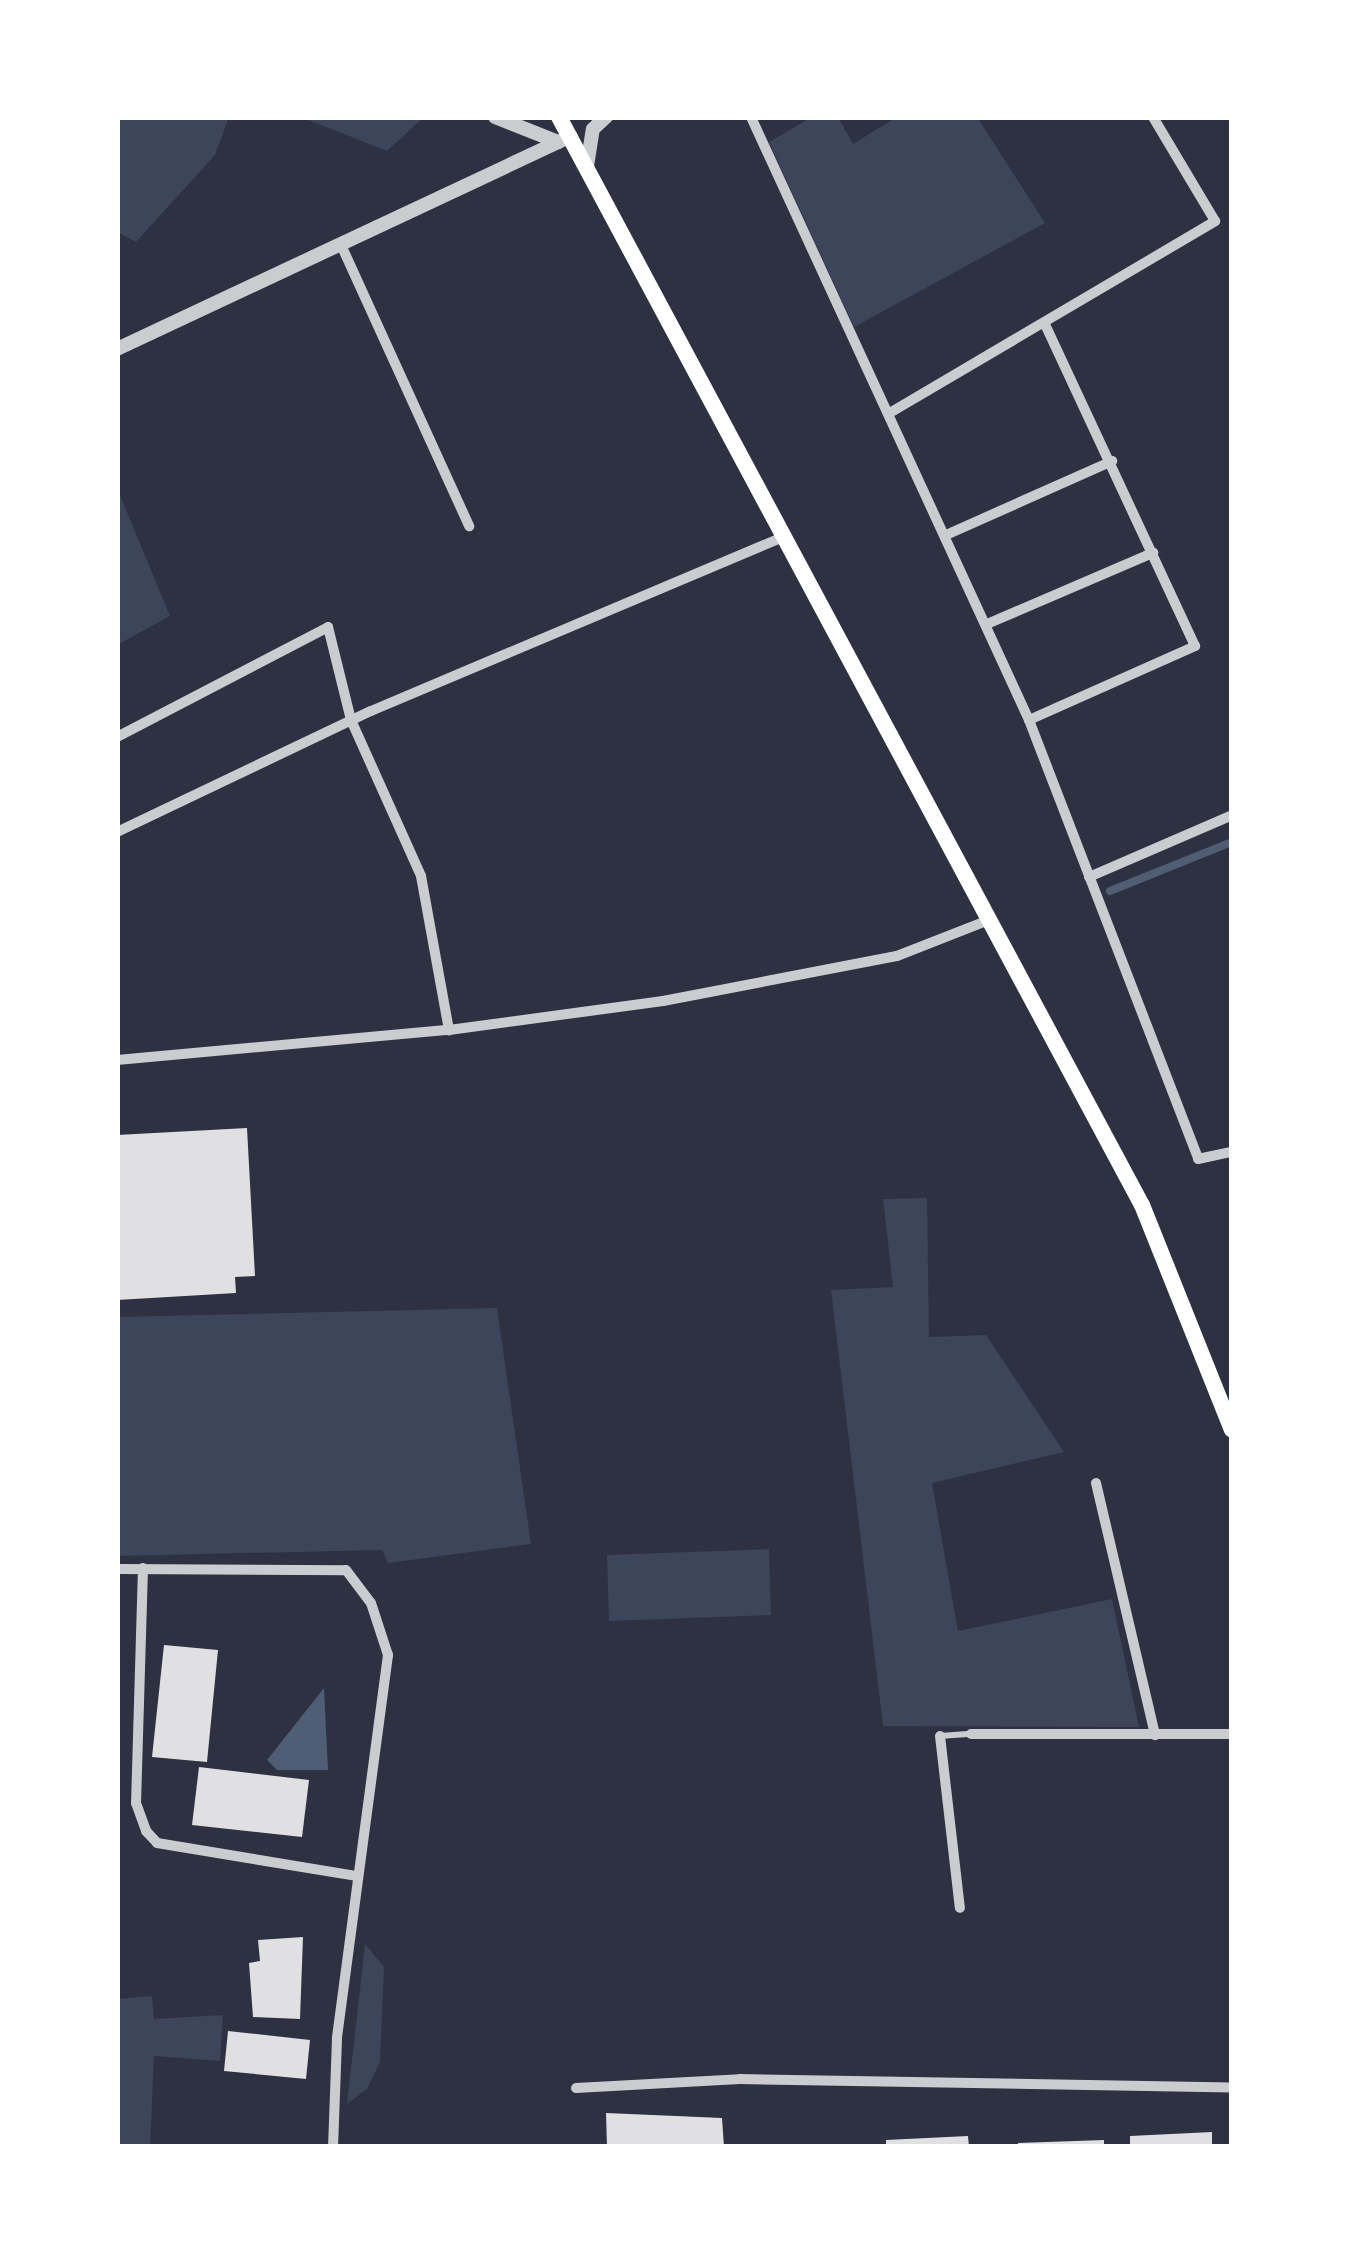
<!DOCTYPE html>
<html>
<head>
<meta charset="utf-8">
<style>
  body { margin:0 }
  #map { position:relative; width:1349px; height:2264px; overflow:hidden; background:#2d3142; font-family:"Asap Condensed",sans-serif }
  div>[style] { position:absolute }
  .green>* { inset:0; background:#3c4559 }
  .water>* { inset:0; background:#4f5d75 }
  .stream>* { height:8px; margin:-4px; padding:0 4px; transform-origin:4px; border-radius:4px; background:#4f5d75 }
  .building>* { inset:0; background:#e0e0e3 }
  .service>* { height:6px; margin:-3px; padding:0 3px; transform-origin:3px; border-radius:3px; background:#caccd0 }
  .minor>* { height:10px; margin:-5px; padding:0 5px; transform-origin:5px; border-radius:5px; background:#caccd0 }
  .tertiary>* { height:14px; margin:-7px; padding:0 7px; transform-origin:7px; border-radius:7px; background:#caccd0 }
  .primary>* { height:16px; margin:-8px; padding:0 8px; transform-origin:8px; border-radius:8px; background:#fff }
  span { translate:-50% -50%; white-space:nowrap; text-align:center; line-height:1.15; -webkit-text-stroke:9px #fff; paint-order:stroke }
  .frame { position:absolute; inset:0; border:120px solid #fff; pointer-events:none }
</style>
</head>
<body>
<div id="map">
  <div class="green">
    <div style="clip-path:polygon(117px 117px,229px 117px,215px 155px,136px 242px,117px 232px)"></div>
    <div style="clip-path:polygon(301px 117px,424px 117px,387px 151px)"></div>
    <div style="clip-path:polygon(812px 117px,838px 117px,853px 144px,897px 117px,977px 117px,1045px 223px,854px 327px,769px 142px)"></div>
    <div style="clip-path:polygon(117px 488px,170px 616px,117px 645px)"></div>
    <div style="clip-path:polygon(927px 1198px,929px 1337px,986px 1335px,1064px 1452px,932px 1483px,958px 1631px,1112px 1599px,1139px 1727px,883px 1726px,831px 1290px,893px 1287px,883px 1199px)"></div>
    <div style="clip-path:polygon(497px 1308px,531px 1544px,388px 1563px,382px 1550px,117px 1556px,117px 1317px)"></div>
    <div style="clip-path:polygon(769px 1549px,771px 1615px,609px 1621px,607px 1555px)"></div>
    <div style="clip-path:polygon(365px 1944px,384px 1967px,380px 2062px,367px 2089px,347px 2104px)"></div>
    <div style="clip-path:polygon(152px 1996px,154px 2019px,223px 2015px,220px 2061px,154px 2056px,150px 2147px,117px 2147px,117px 1999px)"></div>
  </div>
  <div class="water">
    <div style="clip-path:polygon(324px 1688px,328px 1770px,277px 1770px,267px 1760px)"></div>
  </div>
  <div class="stream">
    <div style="left:1110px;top:891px;width:131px;rotate:-21.9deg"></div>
  </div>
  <div class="building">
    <div style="clip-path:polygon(247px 1128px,255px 1276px,235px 1277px,236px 1293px,117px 1300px,117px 1135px)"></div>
    <div style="clip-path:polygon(164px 1645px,218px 1650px,207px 1762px,152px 1757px)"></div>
    <div style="clip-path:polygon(199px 1767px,309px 1780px,302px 1837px,192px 1825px)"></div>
    <div style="clip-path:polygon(303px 1937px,300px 2019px,253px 2017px,249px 1963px,260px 1961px,258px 1940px)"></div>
    <div style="clip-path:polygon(228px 2031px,310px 2040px,306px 2079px,224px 2071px)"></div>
    <div style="clip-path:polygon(606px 2113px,722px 2118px,724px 2147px,607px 2147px)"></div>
    <div style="clip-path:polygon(1212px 2132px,1212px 2147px,1130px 2147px,1130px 2136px)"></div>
    <div style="clip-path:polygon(968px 2136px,969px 2147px,886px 2147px,886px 2140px)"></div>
    <div style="clip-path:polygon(1104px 2140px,1104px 2147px,1018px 2147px,1018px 2143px)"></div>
  </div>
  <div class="service">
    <div style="left:940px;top:1736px;width:31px;rotate:-4deg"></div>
  </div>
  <div class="minor">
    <div style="left:751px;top:117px;width:664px;rotate:65.25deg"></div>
    <div style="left:1029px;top:720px;width:470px;rotate:68.9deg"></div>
    <div style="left:1198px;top:1159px;width:35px;rotate:-12deg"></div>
    <div style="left:342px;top:247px;width:307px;rotate:65.5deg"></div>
    <div style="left:893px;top:411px;width:374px;rotate:-30.5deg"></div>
    <div style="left:1215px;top:221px;width:121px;rotate:-120.8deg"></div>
    <div style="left:946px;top:535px;width:182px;rotate:-24deg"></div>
    <div style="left:987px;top:624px;width:181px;rotate:-23.2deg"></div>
    <div style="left:1029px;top:720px;width:182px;rotate:-24deg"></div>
    <div style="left:1195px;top:646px;width:355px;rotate:-115deg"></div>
    <div style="left:117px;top:737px;width:238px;rotate:-27.5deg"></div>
    <div style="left:328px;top:627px;width:96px;rotate:76.1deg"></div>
    <div style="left:351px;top:720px;width:171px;rotate:65.8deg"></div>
    <div style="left:421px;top:876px;width:157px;rotate:79.7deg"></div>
    <div style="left:117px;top:832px;width:281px;rotate:-25.5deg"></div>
    <div style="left:371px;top:711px;width:449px;rotate:-22.9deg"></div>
    <div style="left:1089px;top:877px;width:156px;rotate:-23.4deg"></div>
    <div style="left:117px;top:1060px;width:333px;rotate:-5.2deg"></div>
    <div style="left:449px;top:1030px;width:216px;rotate:-7.7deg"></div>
    <div style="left:663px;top:1001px;width:238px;rotate:-10.9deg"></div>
    <div style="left:897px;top:956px;width:99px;rotate:-21.4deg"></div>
    <div style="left:1096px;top:1483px;width:259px;rotate:76.8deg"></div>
    <div style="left:143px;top:1568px;width:235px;rotate:91.7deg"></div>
    <div style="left:136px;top:1803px;width:30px;rotate:70deg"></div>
    <div style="left:146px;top:1831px;width:16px;rotate:47deg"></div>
    <div style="left:157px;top:1843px;width:203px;rotate:9.4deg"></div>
    <div style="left:117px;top:1569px;width:229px;rotate:0.3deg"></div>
    <div style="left:346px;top:1570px;width:41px;rotate:52.9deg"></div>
    <div style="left:371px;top:1603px;width:55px;rotate:71.9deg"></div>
    <div style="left:388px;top:1655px;width:387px;rotate:97.6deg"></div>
    <div style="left:337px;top:2039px;width:108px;rotate:92.1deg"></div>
    <div style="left:971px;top:1734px;width:261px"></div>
    <div style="left:940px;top:1736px;width:173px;rotate:83.4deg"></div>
    <div style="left:576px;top:2088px;width:164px;rotate:-3.1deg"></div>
    <div style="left:740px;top:2079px;width:492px;rotate:1deg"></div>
  </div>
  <div class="tertiary">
    <div style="left:495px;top:117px;width:68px;rotate:21.6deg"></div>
    <div style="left:587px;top:166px;width:37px;rotate:-81deg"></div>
    <div style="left:593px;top:129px;width:18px;rotate:-43deg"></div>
    <div style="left:117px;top:349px;width:501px;rotate:-25.13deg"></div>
  </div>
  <div class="primary">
    <div style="left:559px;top:117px;width:1234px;rotate:61.82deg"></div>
    <div style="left:1142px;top:1205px;width:242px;rotate:68.2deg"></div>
  </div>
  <div class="frame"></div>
</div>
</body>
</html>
